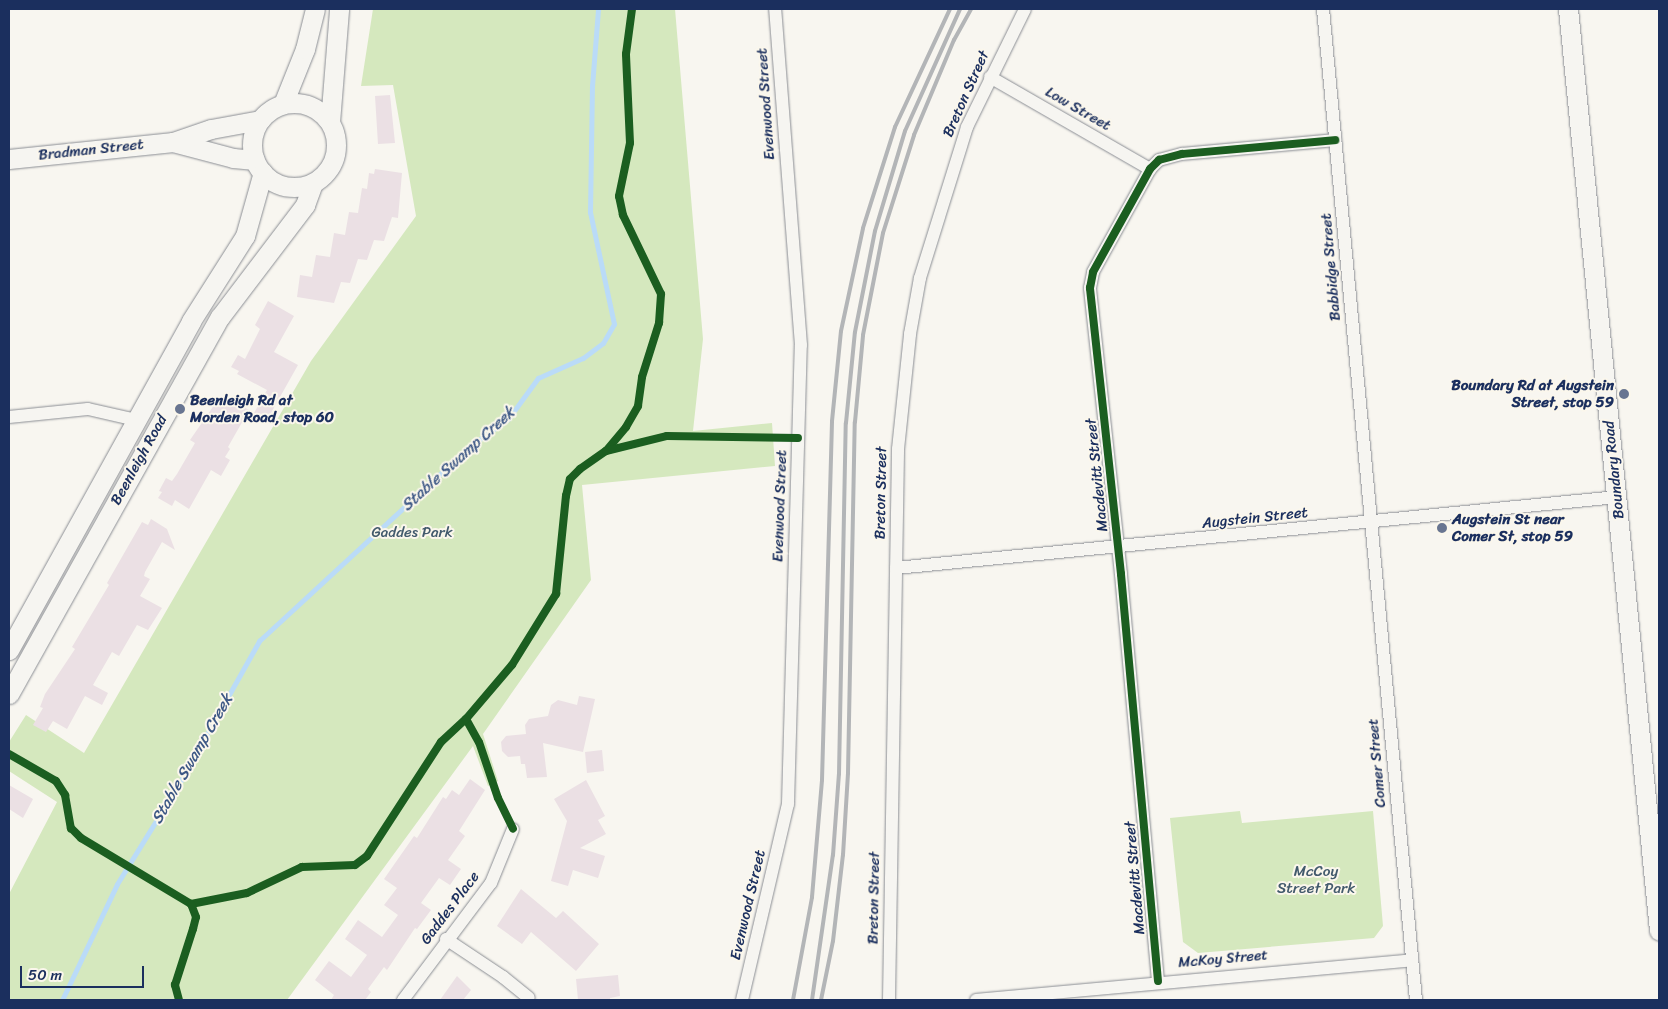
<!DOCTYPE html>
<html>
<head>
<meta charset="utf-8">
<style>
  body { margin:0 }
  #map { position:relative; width:1668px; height:1009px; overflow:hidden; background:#f8f6f0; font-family:Sriracha,sans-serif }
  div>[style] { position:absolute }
  .green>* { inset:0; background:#d5e8be }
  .stream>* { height:5px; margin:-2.5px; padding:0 2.5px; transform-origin:2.5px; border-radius:2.5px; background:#badbf8 }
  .building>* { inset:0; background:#ebe0e4 }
  .roads { filter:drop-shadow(0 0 1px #8b8e94) drop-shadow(0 0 1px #8b8e94) }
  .street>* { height:12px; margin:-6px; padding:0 6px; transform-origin:6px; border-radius:6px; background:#f6f5f1 }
  .secondary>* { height:19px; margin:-9.5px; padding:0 9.5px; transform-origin:9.5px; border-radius:9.5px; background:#f6f5f1 }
  .secondary>.ring { margin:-9.5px; padding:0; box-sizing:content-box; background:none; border:19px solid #f6f5f1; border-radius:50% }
  .rail>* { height:4px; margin:-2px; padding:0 2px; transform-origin:2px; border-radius:2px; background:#b3b5b7 }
  .cycleway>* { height:8px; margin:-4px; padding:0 4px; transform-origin:4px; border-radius:4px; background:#1b5e20 }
  .dots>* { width:14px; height:14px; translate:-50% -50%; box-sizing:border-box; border:2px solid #fbf7ec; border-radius:50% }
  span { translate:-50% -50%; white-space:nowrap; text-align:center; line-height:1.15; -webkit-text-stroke:4px #fbf7ec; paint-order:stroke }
  .street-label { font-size:15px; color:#1b2f5e }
  .poi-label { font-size:15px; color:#1b2f5e; font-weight:700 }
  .right { translate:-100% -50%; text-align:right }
  .left { translate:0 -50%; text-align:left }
  .park-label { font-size:15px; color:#425a6c }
  .water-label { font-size:16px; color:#3c5785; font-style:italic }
  .frame { position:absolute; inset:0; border:10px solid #1b2f5e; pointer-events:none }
  .scale { position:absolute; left:20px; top:966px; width:124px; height:22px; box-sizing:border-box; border:2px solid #1b2f5e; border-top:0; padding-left:6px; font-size:15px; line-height:18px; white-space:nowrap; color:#1b2f5e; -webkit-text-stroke:4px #fbf7ec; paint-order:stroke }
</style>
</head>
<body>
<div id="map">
  <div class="green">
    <div style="clip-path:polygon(373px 9px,675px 9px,703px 339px,693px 431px,772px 423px,775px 466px,582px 485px,591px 580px,483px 734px,498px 781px,488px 786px,473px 746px,287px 1000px,9px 1000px,9px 894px,57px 802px,9px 771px,9px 742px,26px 715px,84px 753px,311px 361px,416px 216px,393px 85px,361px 86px)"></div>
    <div style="clip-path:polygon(1240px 811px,1242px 823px,1373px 811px,1383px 926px,1374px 938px,1198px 953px,1183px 942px,1170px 818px)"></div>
  </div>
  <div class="stream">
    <div style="left:62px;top:1000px;width:128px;rotate:-64.6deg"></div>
    <div style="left:117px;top:884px;width:120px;rotate:-58.3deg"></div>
    <div style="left:180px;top:782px;width:162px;rotate:-60.7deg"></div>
    <div style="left:259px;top:641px;width:287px;rotate:-42.7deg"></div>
    <div style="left:470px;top:446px;width:47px;rotate:-35.4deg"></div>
    <div style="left:508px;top:419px;width:51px;rotate:-53.8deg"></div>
    <div style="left:538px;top:378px;width:49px;rotate:-24deg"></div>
    <div style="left:583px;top:358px;width:25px;rotate:-37deg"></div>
    <div style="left:603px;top:343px;width:22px;rotate:-60deg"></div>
    <div style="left:614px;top:324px;width:115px;rotate:-102.1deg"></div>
    <div style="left:590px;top:212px;width:126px;rotate:-89.1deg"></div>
    <div style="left:592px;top:86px;width:77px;rotate:-85.5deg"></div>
  </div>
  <div class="building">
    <div style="clip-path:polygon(390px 95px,395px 143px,378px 144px,375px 96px)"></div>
    <div style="clip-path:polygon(375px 169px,402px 173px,398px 218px,392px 217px,384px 241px,374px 240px,367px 260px,358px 259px,350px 283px,341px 282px,334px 303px,297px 297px,300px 275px,312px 277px,316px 255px,330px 257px,334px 233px,345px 235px,349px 212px,358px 213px,362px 188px,367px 189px,369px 173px,374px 174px)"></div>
    <div style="clip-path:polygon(268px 301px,294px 316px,274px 352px,298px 365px,267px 420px,254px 413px,267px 390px,237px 374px,239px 371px,231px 367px,238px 355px,245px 359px,260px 329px,255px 325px)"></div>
    <div style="clip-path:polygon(219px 398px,227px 403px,230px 399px,249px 410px,228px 447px,230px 449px,225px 457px,230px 460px,221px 476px,211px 470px,189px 509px,175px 500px,172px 506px,158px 498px,162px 492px,159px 491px,166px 478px,172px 481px,177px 474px,195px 443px,190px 440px)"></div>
    <div style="clip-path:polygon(151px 519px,167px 529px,175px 550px,162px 542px,145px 572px,144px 576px,150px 579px,140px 596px,162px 608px,148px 630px,137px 625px,119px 656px,112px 652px,93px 685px,108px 693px,102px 705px,85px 696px,67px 729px,53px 721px,46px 732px,33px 725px,43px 708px,40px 707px,45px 694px,75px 649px,72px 647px,109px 585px,107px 583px,142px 522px,148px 525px)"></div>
    <div style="clip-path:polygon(579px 696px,595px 699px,583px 752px,543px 743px,547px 777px,527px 778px,525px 764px,521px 764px,520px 756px,508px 757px,502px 751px,501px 742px,506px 736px,526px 734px,525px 725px,529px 719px,548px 716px,551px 705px,558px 700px,577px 705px)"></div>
    <div style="clip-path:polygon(602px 750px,604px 771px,587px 773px,585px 752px)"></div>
    <div style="clip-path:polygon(470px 779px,485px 790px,459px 831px,465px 836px,448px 860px,461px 869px,450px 885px,439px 878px,421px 903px,431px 910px,417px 929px,415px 928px,387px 970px,384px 967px,368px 989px,371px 992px,365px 1000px,331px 1000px,334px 995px,315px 980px,329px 961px,351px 977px,367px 955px,345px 939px,358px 920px,382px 937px,398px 915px,384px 905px,397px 888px,384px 879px,414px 836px,417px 838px,443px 797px,446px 799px,452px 790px,459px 795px)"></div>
    <div style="clip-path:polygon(586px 780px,605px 816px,598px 820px,606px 834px,580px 848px,605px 856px,598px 878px,573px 870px,568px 886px,551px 881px,567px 821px,554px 799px)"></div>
    <div style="clip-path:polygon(9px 785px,33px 799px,23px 818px,9px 809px)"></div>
    <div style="clip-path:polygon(521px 889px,556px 918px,563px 911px,599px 944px,576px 971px,531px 932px,522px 944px,497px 926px)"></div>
    <div style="clip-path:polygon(618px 975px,620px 996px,610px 998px,610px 1000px,578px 1000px,576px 979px)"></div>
    <div style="clip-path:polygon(457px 976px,471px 990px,463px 1000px,440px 1000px)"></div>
  </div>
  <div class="roads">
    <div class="street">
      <div style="left:1323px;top:9px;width:995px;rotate:84.64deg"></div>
      <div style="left:990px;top:77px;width:185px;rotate:29.9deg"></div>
      <div style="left:9px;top:417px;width:79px;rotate:-5.8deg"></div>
      <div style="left:88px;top:409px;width:49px;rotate:12.9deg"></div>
      <div style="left:896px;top:568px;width:724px;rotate:-5.62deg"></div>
      <div style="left:446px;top:939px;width:69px;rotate:33.7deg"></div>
      <div style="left:503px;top:977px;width:33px;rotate:39deg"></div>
      <div style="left:1158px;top:981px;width:409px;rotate:-95.2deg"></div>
      <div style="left:1121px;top:574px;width:288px;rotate:-96.2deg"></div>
      <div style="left:1090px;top:288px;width:16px;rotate:-79deg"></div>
      <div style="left:1093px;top:272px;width:118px;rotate:-61deg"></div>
      <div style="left:1150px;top:169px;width:13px;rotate:-45deg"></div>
      <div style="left:1159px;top:160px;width:24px;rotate:-15deg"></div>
      <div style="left:1182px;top:154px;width:154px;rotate:-5.2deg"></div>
      <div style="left:403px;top:1000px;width:146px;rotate:-53.1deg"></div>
      <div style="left:491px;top:883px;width:58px;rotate:-67.8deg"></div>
      <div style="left:742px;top:1000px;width:201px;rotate:-76.8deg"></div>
      <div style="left:788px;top:804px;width:459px;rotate:-88.4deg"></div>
      <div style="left:801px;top:345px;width:337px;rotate:-94.4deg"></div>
      <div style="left:889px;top:1000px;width:551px;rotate:-89.06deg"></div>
      <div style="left:898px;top:449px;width:116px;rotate:-84deg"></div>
      <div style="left:910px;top:334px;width:57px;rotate:-79.9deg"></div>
      <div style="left:920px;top:278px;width:158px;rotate:-72.7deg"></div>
      <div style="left:967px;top:127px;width:131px;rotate:-63.8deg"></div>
      <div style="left:976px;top:1000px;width:438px;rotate:-5.2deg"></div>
    </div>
    <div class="secondary">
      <div style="left:1568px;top:9px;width:926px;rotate:84.36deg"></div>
      <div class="ring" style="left:252px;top:103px;width:65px;height:65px"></div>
      <div style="left:283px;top:104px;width:59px;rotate:-68.2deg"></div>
      <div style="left:305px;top:49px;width:41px;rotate:-76deg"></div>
      <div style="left:330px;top:122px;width:113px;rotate:-85.4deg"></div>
      <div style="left:173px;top:142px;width:62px;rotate:14.9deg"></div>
      <div style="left:233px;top:158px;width:22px;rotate:5deg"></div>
      <div style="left:9px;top:159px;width:165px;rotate:-5.9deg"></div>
      <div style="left:173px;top:142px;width:40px;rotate:-18.9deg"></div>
      <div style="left:211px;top:129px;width:50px;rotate:-10.4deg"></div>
      <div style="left:9px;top:650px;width:376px;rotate:-61deg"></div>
      <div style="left:191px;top:321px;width:101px;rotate:-57.6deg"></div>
      <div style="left:245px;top:236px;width:66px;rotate:-74.3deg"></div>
      <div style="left:9px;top:694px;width:432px;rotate:-60.8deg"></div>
      <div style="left:220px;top:317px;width:141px;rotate:-52.8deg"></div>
      <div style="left:305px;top:205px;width:23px;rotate:-70deg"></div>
    </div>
  </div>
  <div class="rail">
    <div style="left:793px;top:1000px;width:105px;rotate:-79.5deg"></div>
    <div style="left:812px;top:897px;width:117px;rotate:-85.1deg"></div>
    <div style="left:822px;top:780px;width:359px;rotate:-88.4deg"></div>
    <div style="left:832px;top:421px;width:90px;rotate:-84.3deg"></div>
    <div style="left:841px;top:331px;width:105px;rotate:-77.9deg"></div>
    <div style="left:863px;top:228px;width:106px;rotate:-72.4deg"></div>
    <div style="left:895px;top:127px;width:130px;rotate:-65deg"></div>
    <div style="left:812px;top:1000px;width:147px;rotate:-81.8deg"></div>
    <div style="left:833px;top:855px;width:81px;rotate:-85.8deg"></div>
    <div style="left:839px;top:774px;width:351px;rotate:-88.9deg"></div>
    <div style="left:846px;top:423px;width:91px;rotate:-84.4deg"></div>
    <div style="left:855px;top:332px;width:103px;rotate:-78.8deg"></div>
    <div style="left:875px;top:231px;width:104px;rotate:-73.3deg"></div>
    <div style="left:905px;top:131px;width:134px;rotate:-65.7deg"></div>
    <div style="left:821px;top:1000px;width:60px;rotate:-78.5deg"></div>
    <div style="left:833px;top:941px;width:87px;rotate:-83.4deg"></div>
    <div style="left:843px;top:855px;width:82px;rotate:-86.5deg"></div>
    <div style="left:848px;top:773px;width:351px;rotate:-88.9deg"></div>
    <div style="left:855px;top:422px;width:87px;rotate:-84.7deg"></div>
    <div style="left:863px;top:335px;width:104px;rotate:-78.9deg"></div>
    <div style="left:883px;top:233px;width:103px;rotate:-72.4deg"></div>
    <div style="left:914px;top:135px;width:103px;rotate:-67.2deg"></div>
    <div style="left:954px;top:40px;width:35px;rotate:-61deg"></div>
  </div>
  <div class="cycleway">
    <div style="left:606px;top:451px;width:31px;rotate:-50deg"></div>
    <div style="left:626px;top:427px;width:24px;rotate:-60deg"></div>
    <div style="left:638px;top:406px;width:29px;rotate:-82deg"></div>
    <div style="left:642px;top:377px;width:57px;rotate:-72.5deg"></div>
    <div style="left:659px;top:323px;width:29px;rotate:-86deg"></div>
    <div style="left:661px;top:294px;width:88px;rotate:-115.7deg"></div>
    <div style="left:623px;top:215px;width:19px;rotate:-102deg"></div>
    <div style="left:619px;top:196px;width:54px;rotate:-78.3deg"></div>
    <div style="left:630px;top:143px;width:89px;rotate:-92.6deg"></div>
    <div style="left:626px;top:54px;width:45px;rotate:-82.4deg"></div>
    <div style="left:466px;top:719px;width:26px;rotate:61deg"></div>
    <div style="left:479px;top:742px;width:59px;rotate:71.3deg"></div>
    <div style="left:498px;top:798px;width:34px;rotate:64deg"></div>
    <div style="left:9px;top:754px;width:54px;rotate:29.9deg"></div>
    <div style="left:56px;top:781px;width:17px;rotate:57deg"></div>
    <div style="left:65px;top:795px;width:34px;rotate:80deg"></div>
    <div style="left:71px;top:828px;width:14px;rotate:45deg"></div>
    <div style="left:81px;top:838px;width:128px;rotate:31deg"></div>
    <div style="left:191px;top:904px;width:57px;rotate:-11.1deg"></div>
    <div style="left:247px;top:893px;width:61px;rotate:-25.3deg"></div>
    <div style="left:302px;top:867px;width:53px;rotate:-2.2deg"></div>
    <div style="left:355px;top:865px;width:15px;rotate:-37deg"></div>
    <div style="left:367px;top:856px;width:136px;rotate:-57deg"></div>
    <div style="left:441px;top:742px;width:34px;rotate:-43deg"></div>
    <div style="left:466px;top:719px;width:71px;rotate:-49.6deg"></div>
    <div style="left:512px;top:665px;width:84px;rotate:-58.2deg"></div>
    <div style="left:556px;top:594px;width:99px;rotate:-84.2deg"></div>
    <div style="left:566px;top:496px;width:17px;rotate:-77deg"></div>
    <div style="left:570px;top:479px;width:14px;rotate:-45deg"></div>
    <div style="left:580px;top:469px;width:32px;rotate:-35deg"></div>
    <div style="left:606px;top:451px;width:63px;rotate:-13.8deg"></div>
    <div style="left:667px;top:436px;width:131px;rotate:0.9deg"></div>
    <div style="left:1158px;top:981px;width:409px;rotate:-95.2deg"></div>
    <div style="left:1121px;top:574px;width:288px;rotate:-96.2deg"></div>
    <div style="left:1090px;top:288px;width:16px;rotate:-79deg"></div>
    <div style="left:1093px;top:272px;width:118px;rotate:-61deg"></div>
    <div style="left:1150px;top:169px;width:13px;rotate:-45deg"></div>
    <div style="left:1159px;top:160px;width:24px;rotate:-15deg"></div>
    <div style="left:1182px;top:154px;width:154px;rotate:-5.2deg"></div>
    <div style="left:179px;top:1000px;width:16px;rotate:-105deg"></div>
    <div style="left:175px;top:985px;width:59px;rotate:-72.2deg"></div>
    <div style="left:193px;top:929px;width:12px;rotate:-76deg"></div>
    <div style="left:196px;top:917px;width:14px;rotate:-111deg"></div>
  </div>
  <div class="dots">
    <div style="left:1624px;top:394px;background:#687591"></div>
    <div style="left:180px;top:409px;background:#687591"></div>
    <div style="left:1442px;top:528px;background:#687591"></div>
  </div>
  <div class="street-label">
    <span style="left:966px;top:94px;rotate:-66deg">Breton Street</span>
    <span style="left:766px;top:104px;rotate:-94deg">Evenwood Street</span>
    <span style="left:1078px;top:109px;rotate:30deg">Low Street</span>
    <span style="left:91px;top:150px;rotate:-6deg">Bradman Street</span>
    <span style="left:1331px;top:267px;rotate:-95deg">Babbidge Street</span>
    <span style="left:139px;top:460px;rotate:-61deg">Beenleigh Road</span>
    <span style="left:1614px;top:470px;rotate:-96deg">Boundary Road</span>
    <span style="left:1097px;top:475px;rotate:-96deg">Macdevitt Street</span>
    <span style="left:881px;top:493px;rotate:-89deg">Breton Street</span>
    <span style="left:780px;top:506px;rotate:-88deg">Evenwood Street</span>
    <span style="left:1255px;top:518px;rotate:-6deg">Augstein Street</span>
    <span style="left:1377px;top:763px;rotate:-95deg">Comer Street</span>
    <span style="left:1135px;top:878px;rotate:-95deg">Macdevitt Street</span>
    <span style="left:874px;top:898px;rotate:-89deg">Breton Street</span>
    <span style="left:748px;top:905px;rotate:-77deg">Evenwood Street</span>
    <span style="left:450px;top:908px;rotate:-53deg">Gaddes Place</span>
    <span style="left:1223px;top:959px;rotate:-5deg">McKoy Street</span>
  </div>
  <div class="poi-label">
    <span class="right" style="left:1614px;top:394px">Boundary Rd at Augstein<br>Street, stop 59</span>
    <span class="left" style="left:190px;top:409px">Beenleigh Rd at<br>Morden Road, stop 60</span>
    <span class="left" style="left:1452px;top:528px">Augstein St near<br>Comer St, stop 59</span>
  </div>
  <div class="park-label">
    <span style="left:412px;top:533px">Gaddes Park</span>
    <span style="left:1316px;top:880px">McCoy<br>Street Park</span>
  </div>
  <div class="water-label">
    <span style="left:458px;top:459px;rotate:-42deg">Stable Swamp Creek</span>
    <span style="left:192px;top:759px;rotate:-60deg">Stable Swamp Creek</span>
  </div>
  <div class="frame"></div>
  <div class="scale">50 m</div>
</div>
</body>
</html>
